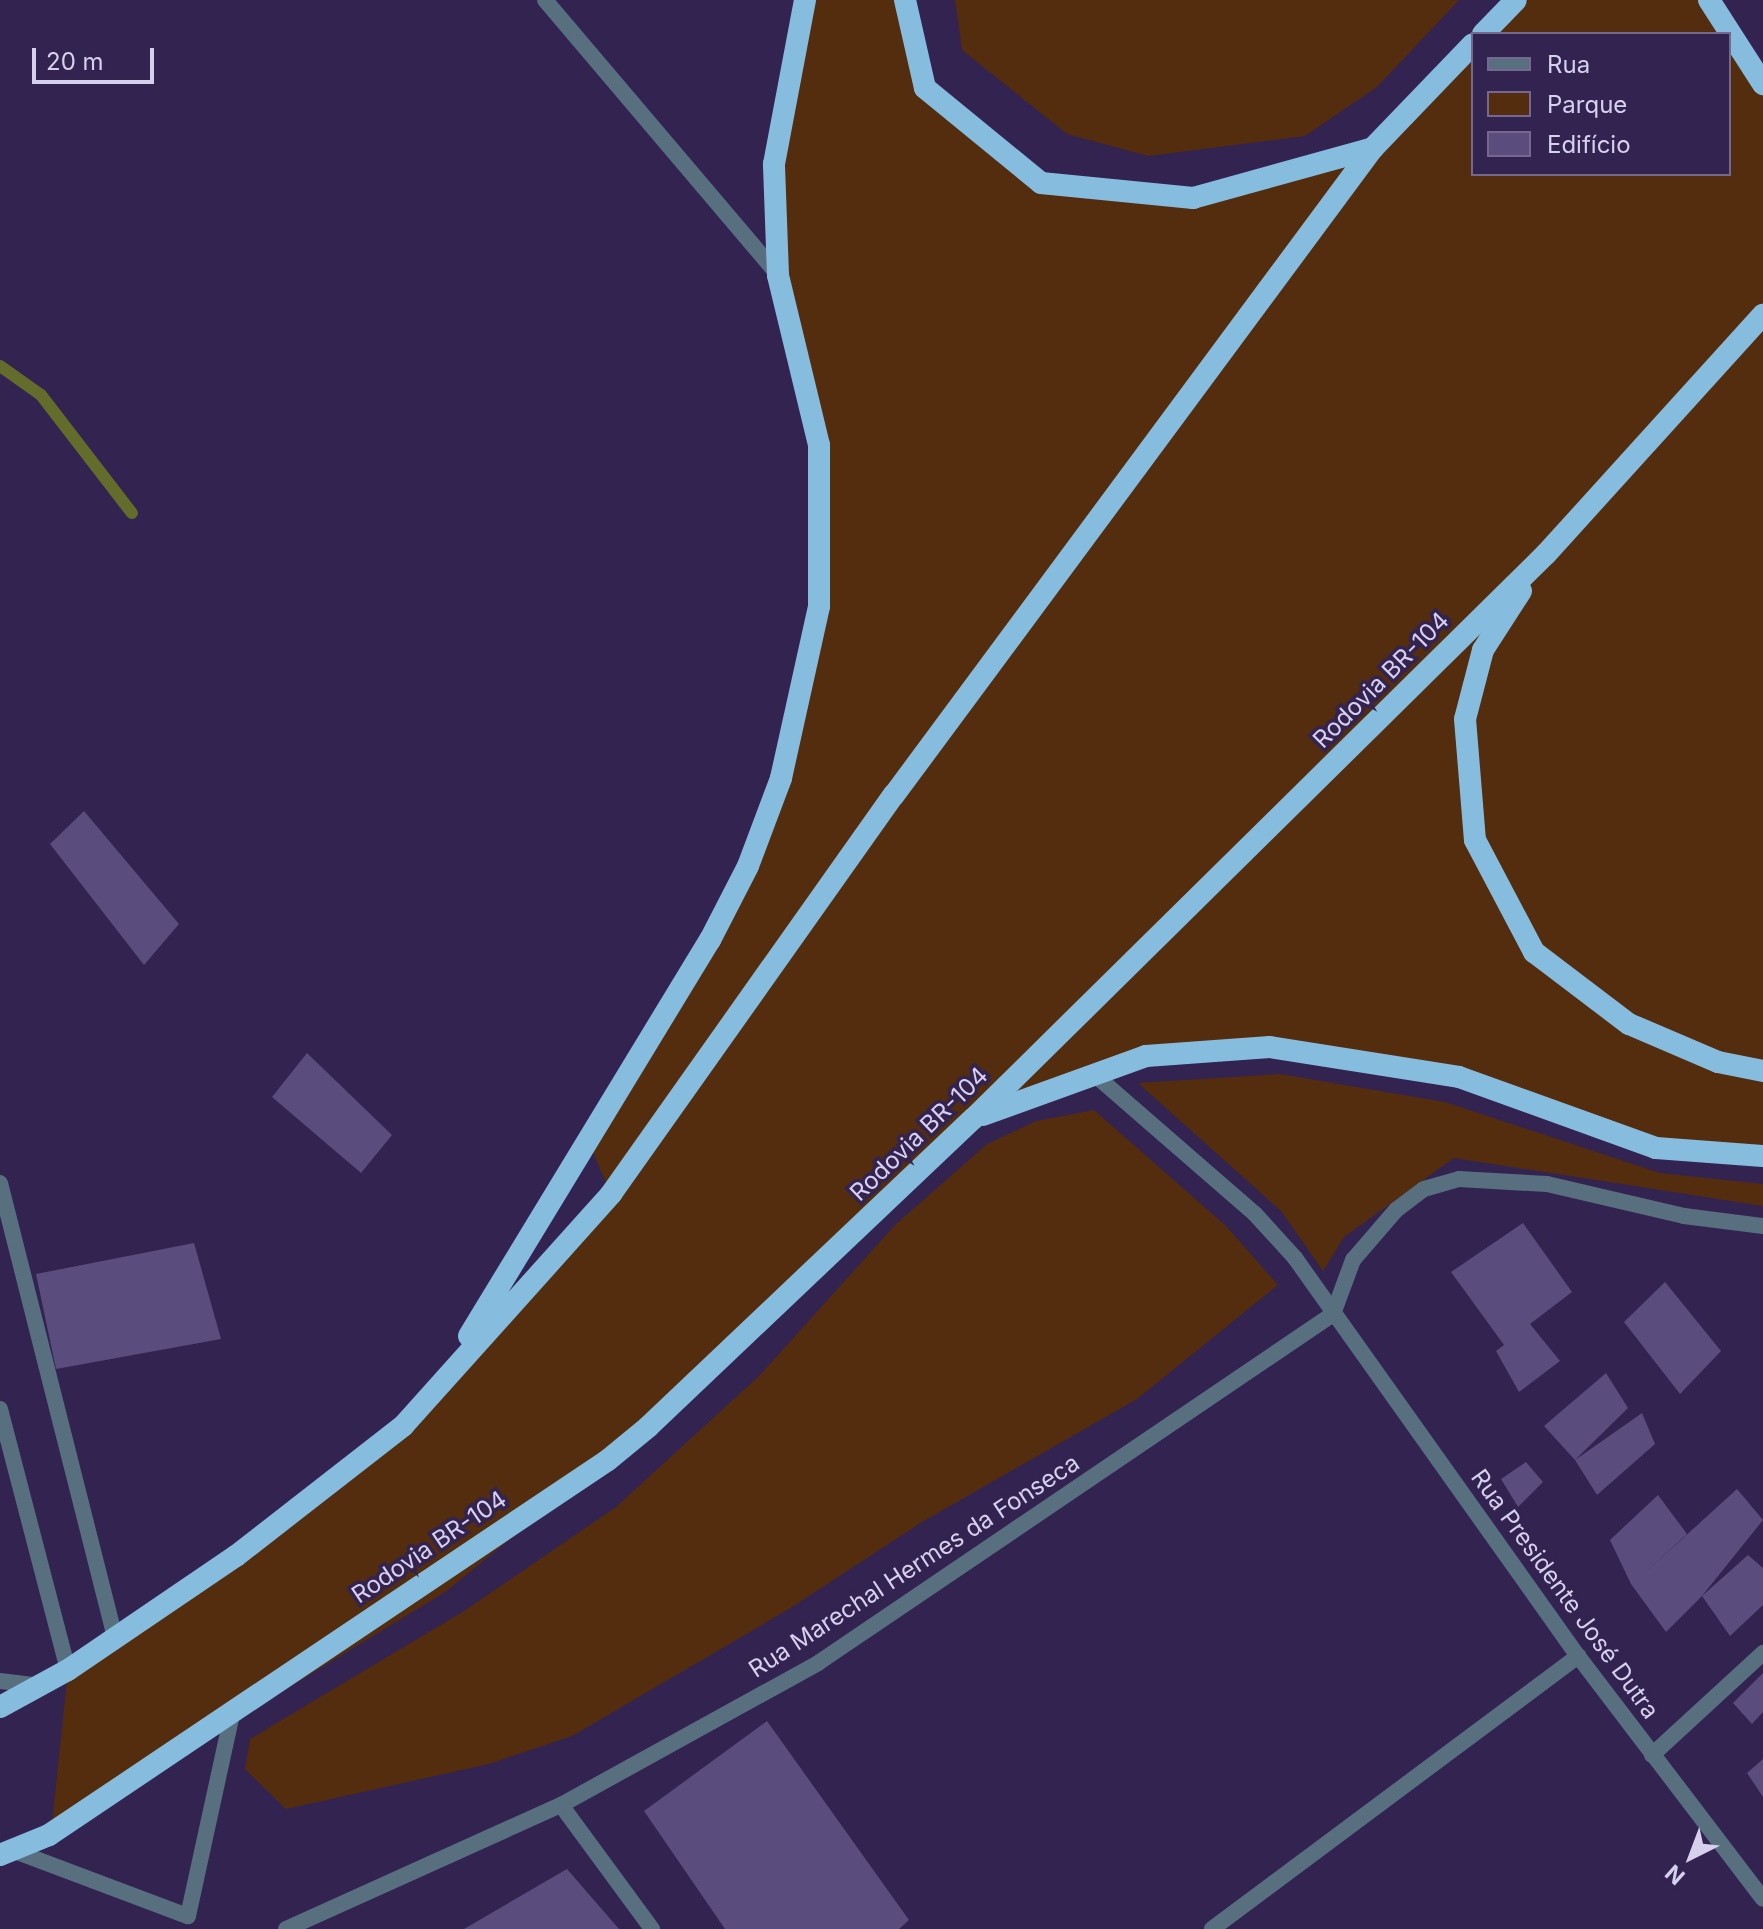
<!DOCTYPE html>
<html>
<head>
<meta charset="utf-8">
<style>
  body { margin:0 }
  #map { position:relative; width:1763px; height:1929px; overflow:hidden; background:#322351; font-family:Inter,sans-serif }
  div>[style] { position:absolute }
  .green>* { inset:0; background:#532d0e }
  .stream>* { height:12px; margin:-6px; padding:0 6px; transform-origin:6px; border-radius:6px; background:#636c2a }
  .building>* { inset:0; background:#5a4c7d }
  .minor>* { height:16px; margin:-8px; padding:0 8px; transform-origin:8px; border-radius:8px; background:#576f7e }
  .trunk>* { height:22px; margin:-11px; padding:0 11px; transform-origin:11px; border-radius:11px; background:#86bddf }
  span { translate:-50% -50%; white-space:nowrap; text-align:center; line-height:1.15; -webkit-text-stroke:7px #322351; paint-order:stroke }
  .street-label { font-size:24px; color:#d7d0ed }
  .legend { position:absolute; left:1471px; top:32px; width:260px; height:144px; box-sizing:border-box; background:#322351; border:2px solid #74688f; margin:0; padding:10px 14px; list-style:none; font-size:24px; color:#d7d0ed }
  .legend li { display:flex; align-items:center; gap:16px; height:40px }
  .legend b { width:40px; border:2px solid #74688f }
  .north { position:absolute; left:1651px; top:1817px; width:80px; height:80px; -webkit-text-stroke:6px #322351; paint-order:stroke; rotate:222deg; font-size:22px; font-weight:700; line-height:32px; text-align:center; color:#d7d0ed }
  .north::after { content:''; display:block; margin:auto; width:28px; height:36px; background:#d7d0ed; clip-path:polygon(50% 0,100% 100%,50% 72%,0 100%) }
  .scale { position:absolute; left:32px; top:48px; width:122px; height:36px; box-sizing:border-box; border:4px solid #d7d0ed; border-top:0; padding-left:10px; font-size:24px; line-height:28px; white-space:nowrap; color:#d7d0ed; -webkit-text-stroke:6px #322351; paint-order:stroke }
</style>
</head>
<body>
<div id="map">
  <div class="green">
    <div style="clip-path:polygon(805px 0,905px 0,925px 88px,1041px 183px,1193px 198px,1373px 148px,1473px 44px,1473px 174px,1729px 174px,1729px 34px,1482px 34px,1515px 0,1709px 0,1763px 84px,1763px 1156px,1656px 1148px,1459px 1077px,1270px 1047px,1146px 1056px,978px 1117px,608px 1460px,445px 1592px,51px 1833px,68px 1670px,303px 1504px,442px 1382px,607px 1185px,588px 1141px,748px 866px,819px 606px,819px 445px,778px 275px,774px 164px)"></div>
    <div style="clip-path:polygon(955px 0,1459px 0,1377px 87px,1305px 136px,1148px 156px,1067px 134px,962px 50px)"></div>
    <div style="clip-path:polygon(1280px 1074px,1445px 1102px,1660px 1173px,1763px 1184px,1763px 1206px,1454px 1158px,1344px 1237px,1323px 1271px,1281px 1211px,1138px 1083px)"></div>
    <div style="clip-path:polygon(1094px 1110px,1226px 1226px,1278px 1285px,1137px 1399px,922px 1522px,789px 1609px,572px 1736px,489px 1764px,286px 1809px,245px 1769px,250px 1739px,464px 1611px,616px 1507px,759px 1376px,895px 1225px,987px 1144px,1036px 1121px)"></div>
  </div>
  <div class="stream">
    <div style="left:0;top:366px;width:50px;rotate:35.3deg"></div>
    <div style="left:41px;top:395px;width:149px;rotate:52.4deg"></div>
  </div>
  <div class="building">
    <div style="clip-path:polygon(84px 811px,179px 924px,144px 965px,50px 844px)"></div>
    <div style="clip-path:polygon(307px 1053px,392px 1135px,361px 1173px,272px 1097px)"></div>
    <div style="clip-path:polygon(1523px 1223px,1572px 1292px,1530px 1324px,1560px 1361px,1519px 1392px,1496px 1351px,1504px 1345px,1451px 1272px)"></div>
    <div style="clip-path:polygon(194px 1243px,221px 1339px,56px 1369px,36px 1274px)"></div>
    <div style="clip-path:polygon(1665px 1282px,1721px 1351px,1680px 1394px,1624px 1322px)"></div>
    <div style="clip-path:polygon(1606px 1373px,1628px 1408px,1575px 1460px,1544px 1426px)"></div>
    <div style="clip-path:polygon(1642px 1413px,1655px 1444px,1597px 1495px,1575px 1460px)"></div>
    <div style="clip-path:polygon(1526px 1462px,1543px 1482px,1518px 1507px,1501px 1479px)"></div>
    <div style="clip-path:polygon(1737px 1489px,1763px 1520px,1702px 1596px,1748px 1555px,1763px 1568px,1763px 1605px,1730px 1636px,1702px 1596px,1666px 1632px,1631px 1584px,1610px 1540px,1658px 1495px,1687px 1534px,1638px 1579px)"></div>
    <div style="clip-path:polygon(1763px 1673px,1763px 1712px,1752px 1724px,1733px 1703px)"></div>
    <div style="clip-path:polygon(767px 1721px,909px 1920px,899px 1929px,725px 1929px,644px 1811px)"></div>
    <div style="clip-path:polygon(1763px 1759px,1763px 1797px,1747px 1773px)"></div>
    <div style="clip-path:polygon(567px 1869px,619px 1929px,464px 1929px)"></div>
  </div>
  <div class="minor">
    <div style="left:545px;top:0;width:360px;rotate:49.7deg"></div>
    <div style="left:1095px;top:1075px;width:212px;rotate:41deg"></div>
    <div style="left:1255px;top:1214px;width:59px;rotate:47.7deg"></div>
    <div style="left:1295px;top:1258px;width:488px;rotate:54.6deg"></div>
    <div style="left:1578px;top:1656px;width:305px;rotate:52.7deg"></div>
    <div style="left:0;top:1183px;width:469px;rotate:75.8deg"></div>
    <div style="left:1333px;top:1314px;width:58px;rotate:-69.7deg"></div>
    <div style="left:1353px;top:1260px;width:66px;rotate:-49.3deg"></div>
    <div style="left:1396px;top:1210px;width:35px;rotate:-37deg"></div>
    <div style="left:1424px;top:1189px;width:36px;rotate:-16deg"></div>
    <div style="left:1459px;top:1179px;width:88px;rotate:3.3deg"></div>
    <div style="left:1547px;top:1184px;width:141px;rotate:13.1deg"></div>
    <div style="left:1684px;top:1216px;width:80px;rotate:7.2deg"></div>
    <div style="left:0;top:1409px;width:270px;rotate:75.4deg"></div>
    <div style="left:0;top:1681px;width:39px;rotate:7deg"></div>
    <div style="left:1652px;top:1755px;width:151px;rotate:-42.6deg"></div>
    <div style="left:561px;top:1805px;width:154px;rotate:53.7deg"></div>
    <div style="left:12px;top:1850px;width:188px;rotate:20.6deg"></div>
    <div style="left:188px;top:1916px;width:211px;rotate:-77.7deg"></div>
    <div style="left:286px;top:1929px;width:302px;rotate:-24.3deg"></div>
    <div style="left:561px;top:1805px;width:294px;rotate:-28.9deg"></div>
    <div style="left:818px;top:1663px;width:622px;rotate:-34.12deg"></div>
    <div style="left:1212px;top:1929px;width:457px;rotate:-36.7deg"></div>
  </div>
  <div class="trunk">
    <div style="left:905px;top:0;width:90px;rotate:77.2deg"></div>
    <div style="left:925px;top:88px;width:150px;rotate:39.3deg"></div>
    <div style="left:1041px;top:183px;width:153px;rotate:5.6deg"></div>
    <div style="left:1193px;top:198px;width:187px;rotate:-15.5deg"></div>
    <div style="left:1709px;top:0;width:100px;rotate:57.3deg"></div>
    <div style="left:1483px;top:34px;width:47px;rotate:-45.9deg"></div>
    <div style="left:1521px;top:591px;width:70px;rotate:122.8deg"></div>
    <div style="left:1483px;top:650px;width:71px;rotate:104.6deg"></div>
    <div style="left:1465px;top:719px;width:121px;rotate:85.3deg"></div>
    <div style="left:1475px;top:840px;width:127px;rotate:62.2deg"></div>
    <div style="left:1534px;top:952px;width:119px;rotate:37.2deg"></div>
    <div style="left:1629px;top:1024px;width:97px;rotate:23.1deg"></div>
    <div style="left:1718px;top:1062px;width:46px;rotate:11.3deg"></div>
    <div style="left:983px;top:1115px;width:173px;rotate:-19.9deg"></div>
    <div style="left:1146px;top:1056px;width:124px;rotate:-4.2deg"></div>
    <div style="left:1270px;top:1047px;width:191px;rotate:9deg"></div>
    <div style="left:1459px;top:1077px;width:209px;rotate:19.8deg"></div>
    <div style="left:1656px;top:1148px;width:107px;rotate:4.3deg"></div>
    <div style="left:469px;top:1336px;width:464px;rotate:-58.7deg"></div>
    <div style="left:710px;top:940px;width:83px;rotate:-62.8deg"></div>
    <div style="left:748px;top:866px;width:94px;rotate:-69.4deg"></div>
    <div style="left:781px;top:778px;width:176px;rotate:-77.5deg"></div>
    <div style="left:819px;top:606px;width:161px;rotate:-90deg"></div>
    <div style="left:819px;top:445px;width:175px;rotate:-103.6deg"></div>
    <div style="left:778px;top:275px;width:111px;rotate:-92.1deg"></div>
    <div style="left:774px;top:164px;width:167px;rotate:-79.3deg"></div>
    <div style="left:0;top:1707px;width:77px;rotate:-28.6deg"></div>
    <div style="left:68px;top:1670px;width:203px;rotate:-34.2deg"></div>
    <div style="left:236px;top:1556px;width:212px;rotate:-37.9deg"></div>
    <div style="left:403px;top:1426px;width:312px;rotate:-48.1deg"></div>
    <div style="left:611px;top:1194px;width:489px;rotate:-54.7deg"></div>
    <div style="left:894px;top:795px;width:805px;rotate:-53.49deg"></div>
    <div style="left:1373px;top:148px;width:144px;rotate:-46.1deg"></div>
    <div style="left:0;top:1855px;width:53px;rotate:-22.2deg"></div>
    <div style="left:49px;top:1835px;width:673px;rotate:-33.86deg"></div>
    <div style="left:608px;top:1460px;width:52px;rotate:-39.5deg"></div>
    <div style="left:648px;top:1427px;width:449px;rotate:-43.5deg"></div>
    <div style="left:974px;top:1118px;width:803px;rotate:-44.6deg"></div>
    <div style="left:1546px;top:554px;width:323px;rotate:-47.8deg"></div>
  </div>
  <div class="street-label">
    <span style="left:1381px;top:680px;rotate:-45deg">Rodovia BR-104</span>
    <span style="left:919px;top:1134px;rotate:-44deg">Rodovia BR-104</span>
    <span style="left:429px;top:1547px;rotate:-34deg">Rodovia BR-104</span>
    <span style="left:914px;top:1566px;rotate:-33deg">Rua Marechal Hermes da Fonseca</span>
    <span style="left:1565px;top:1594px;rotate:54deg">Rua Presidente José Dutra</span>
  </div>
  <ul class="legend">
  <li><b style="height:10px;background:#576f7e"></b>Rua</li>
  <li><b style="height:22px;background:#532d0e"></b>Parque</li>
  <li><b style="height:22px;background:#5a4c7d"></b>Edifício</li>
  </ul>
  <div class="north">N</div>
  <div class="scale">20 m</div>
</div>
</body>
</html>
